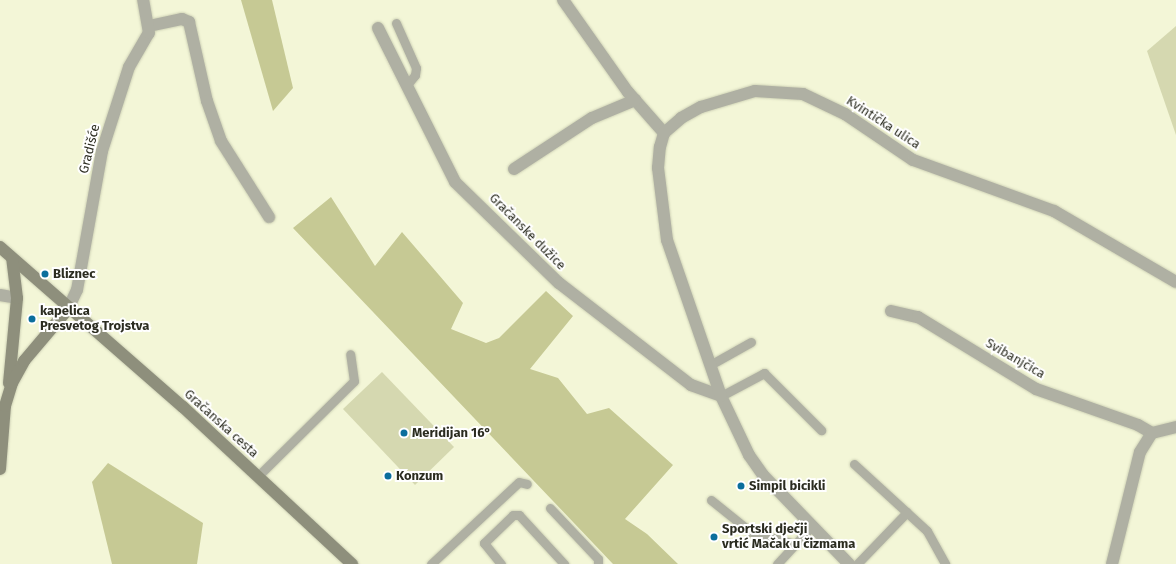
<!DOCTYPE html>
<html>
<head>
<meta charset="utf-8">
<style>
  body { margin:0 }
  #map { position:relative; width:1176px; height:564px; overflow:hidden; background:#f3f6d7; font-family:"Fira Sans",sans-serif }
  div>[style] { position:absolute }
  .green>* { inset:0; background:#d5d8b0 }
  .forest>* { inset:0; background:#c6c994 }
  .roads { filter:drop-shadow(0 0 1px #cfd2b6) drop-shadow(0 0 1px #cfd2b6) }
  .lane>* { height:9px; margin:-4.5px; padding:0 4.5px; transform-origin:4.5px; border-radius:4.5px; background:#afb0a3 }
  .street>* { height:12px; margin:-6px; padding:0 6px; transform-origin:6px; border-radius:6px; background:#afb0a3 }
  .secondary>* { height:12px; margin:-6px; padding:0 6px; transform-origin:6px; border-radius:6px; background:#8e8f7c }
  .dots>* { width:11px; height:11px; translate:-50% -50%; box-sizing:border-box; border:2px solid #fff; border-radius:50% }
  span { translate:-50% -50%; white-space:nowrap; text-align:center; line-height:1.15; -webkit-text-stroke:4px #fff; paint-order:stroke }
  .street-label { font-size:13px; color:#2b2c20 }
  .poi-label { font-size:13px; color:#2b2c20; font-weight:700 }
  .left { translate:0 -50%; text-align:left }
</style>
</head>
<body>
<div id="map">
  <div class="green">
    <div style="clip-path:polygon(1176px 26px,1176px 135px,1147px 51px)"></div>
    <div style="clip-path:polygon(382px 372px,454px 447px,415px 485px,343px 409px)"></div>
  </div>
  <div class="forest">
    <div style="clip-path:polygon(241px 0,272px 0,293px 88px,273px 111px)"></div>
    <div style="clip-path:polygon(331px 197px,375px 266px,402px 232px,463px 303px,451px 329px,486px 343px,499px 338px,546px 291px,573px 316px,530px 369px,558px 378px,587px 414px,609px 408px,673px 465px,625px 519px,647px 534px,678px 564px,613px 564px,293px 228px)"></div>
    <div style="clip-path:polygon(108px 463px,203px 523px,197px 564px,112px 564px,92px 482px)"></div>
  </div>
  <div class="roads">
    <div class="lane">
      <div style="left:396px;top:23px;width:49px;rotate:66deg"></div>
      <div style="left:416px;top:68px;width:7px;rotate:98deg"></div>
      <div style="left:415px;top:75px;width:14px;rotate:129deg"></div>
      <div style="left:710px;top:365px;width:47px;rotate:-29.3deg"></div>
      <div style="left:721px;top:396px;width:49px;rotate:-28.1deg"></div>
      <div style="left:764px;top:373px;width:81px;rotate:45deg"></div>
      <div style="left:854px;top:464px;width:99px;rotate:42.5deg"></div>
      <div style="left:927px;top:531px;width:38px;rotate:61deg"></div>
      <div style="left:258px;top:476px;width:135px;rotate:-44.7deg"></div>
      <div style="left:354px;top:381px;width:27px;rotate:-98deg"></div>
      <div style="left:711px;top:500px;width:51px;rotate:38.7deg"></div>
      <div style="left:751px;top:532px;width:46px;rotate:15.3deg"></div>
      <div style="left:550px;top:508px;width:70px;rotate:46.7deg"></div>
      <div style="left:598px;top:559px;width:5px;rotate:90deg"></div>
      <div style="left:431px;top:564px;width:120px;rotate:-43deg"></div>
      <div style="left:519px;top:482px;width:8px;rotate:14deg"></div>
      <div style="left:501px;top:564px;width:27px;rotate:-129deg"></div>
      <div style="left:484px;top:543px;width:40px;rotate:-44deg"></div>
      <div style="left:513px;top:515px;width:6px"></div>
      <div style="left:519px;top:515px;width:67px;rotate:47.4deg"></div>
      <div style="left:777px;top:564px;width:50px;rotate:-47.4deg"></div>
      <div style="left:857px;top:564px;width:72px;rotate:-46.1deg"></div>
    </div>
    <div class="street">
      <div style="left:563px;top:0;width:113px;rotate:54.8deg"></div>
      <div style="left:628px;top:92px;width:55px;rotate:48.7deg"></div>
      <div style="left:149px;top:26px;width:34px;rotate:-12deg"></div>
      <div style="left:182px;top:19px;width:8px;rotate:23deg"></div>
      <div style="left:189px;top:22px;width:81px;rotate:77.2deg"></div>
      <div style="left:207px;top:101px;width:42px;rotate:70.7deg"></div>
      <div style="left:221px;top:141px;width:90px;rotate:57.7deg"></div>
      <div style="left:378px;top:28px;width:172px;rotate:63.4deg"></div>
      <div style="left:455px;top:182px;width:145px;rotate:44.2deg"></div>
      <div style="left:559px;top:283px;width:167px;rotate:37.7deg"></div>
      <div style="left:691px;top:385px;width:32px;rotate:20deg"></div>
      <div style="left:514px;top:169px;width:93px;rotate:-33.2deg"></div>
      <div style="left:592px;top:118px;width:47px;rotate:-22.7deg"></div>
      <div style="left:0;top:295px;width:17px;rotate:10deg"></div>
      <div style="left:68px;top:309px;width:21px;rotate:-65deg"></div>
      <div style="left:77px;top:290px;width:141px;rotate:-79.8deg"></div>
      <div style="left:102px;top:151px;width:88px;rotate:-72.2deg"></div>
      <div style="left:129px;top:67px;width:39px;rotate:-60deg"></div>
      <div style="left:149px;top:33px;width:34px;rotate:-100deg"></div>
      <div style="left:891px;top:311px;width:28px;rotate:13deg"></div>
      <div style="left:918px;top:317px;width:138px;rotate:31.4deg"></div>
      <div style="left:1036px;top:389px;width:108px;rotate:19.4deg"></div>
      <div style="left:1138px;top:425px;width:16px;rotate:30deg"></div>
      <div style="left:849px;top:564px;width:124px;rotate:-134deg"></div>
      <div style="left:763px;top:475px;width:24px;rotate:-125deg"></div>
      <div style="left:749px;top:455px;width:65px;rotate:-115.4deg"></div>
      <div style="left:721px;top:396px;width:165px;rotate:-109.1deg"></div>
      <div style="left:667px;top:240px;width:73px;rotate:-97.1deg"></div>
      <div style="left:658px;top:168px;width:21px;rotate:-85deg"></div>
      <div style="left:660px;top:147px;width:15px;rotate:-74deg"></div>
      <div style="left:664px;top:133px;width:23px;rotate:-41deg"></div>
      <div style="left:681px;top:118px;width:23px;rotate:-29deg"></div>
      <div style="left:701px;top:107px;width:56px;rotate:-16.5deg"></div>
      <div style="left:755px;top:91px;width:48px;rotate:3.6deg"></div>
      <div style="left:803px;top:94px;width:47px;rotate:25.5deg"></div>
      <div style="left:845px;top:114px;width:82px;rotate:34.1deg"></div>
      <div style="left:913px;top:160px;width:150px;rotate:19.9deg"></div>
      <div style="left:1054px;top:211px;width:141px;rotate:30.2deg"></div>
      <div style="left:1112px;top:564px;width:115px;rotate:-76deg"></div>
      <div style="left:1140px;top:452px;width:22px;rotate:-58deg"></div>
      <div style="left:1152px;top:433px;width:25px;rotate:-14deg"></div>
    </div>
    <div class="secondary">
      <div style="left:0;top:247px;width:243px;rotate:41.2deg"></div>
      <div style="left:183px;top:407px;width:231px;rotate:42.9deg"></div>
      <div style="left:9px;top:383px;width:85px;rotate:-84.6deg"></div>
      <div style="left:17px;top:298px;width:39px;rotate:-97deg"></div>
      <div style="left:0;top:469px;width:63px;rotate:-85.5deg"></div>
      <div style="left:5px;top:406px;width:24px;rotate:-73deg"></div>
      <div style="left:12px;top:383px;width:25px;rotate:-61deg"></div>
      <div style="left:24px;top:361px;width:68px;rotate:-49.8deg"></div>
    </div>
  </div>
  <div class="dots">
    <div style="left:45px;top:274px;background:#0b6e9c"></div>
    <div style="left:32px;top:319px;background:#0b6e9c"></div>
    <div style="left:404px;top:433px;background:#0b6e9c"></div>
    <div style="left:388px;top:476px;background:#0b6e9c"></div>
    <div style="left:741px;top:486px;background:#0b6e9c"></div>
    <div style="left:714px;top:537px;background:#0b6e9c"></div>
  </div>
  <div class="street-label">
    <span style="left:883px;top:123px;rotate:33deg">Kvintička ulica</span>
    <span style="left:90px;top:149px;rotate:-76deg">Gradišće</span>
    <span style="left:527px;top:232px;rotate:45deg">Gračanske dužice</span>
    <span style="left:1015px;top:359px;rotate:30deg">Svibanjčica</span>
    <span style="left:221px;top:424px;rotate:42deg">Gračanska cesta</span>
  </div>
  <div class="poi-label">
    <span class="left" style="left:53px;top:274px">Bliznec</span>
    <span class="left" style="left:40px;top:319px">kapelica<br>Presvetog Trojstva</span>
    <span class="left" style="left:412px;top:433px">Meridijan 16°</span>
    <span class="left" style="left:396px;top:476px">Konzum</span>
    <span class="left" style="left:749px;top:486px">Simpil bicikli</span>
    <span class="left" style="left:722px;top:537px">Sportski dječji<br>vrtić Mačak u čizmama</span>
  </div>
</div>
</body>
</html>
